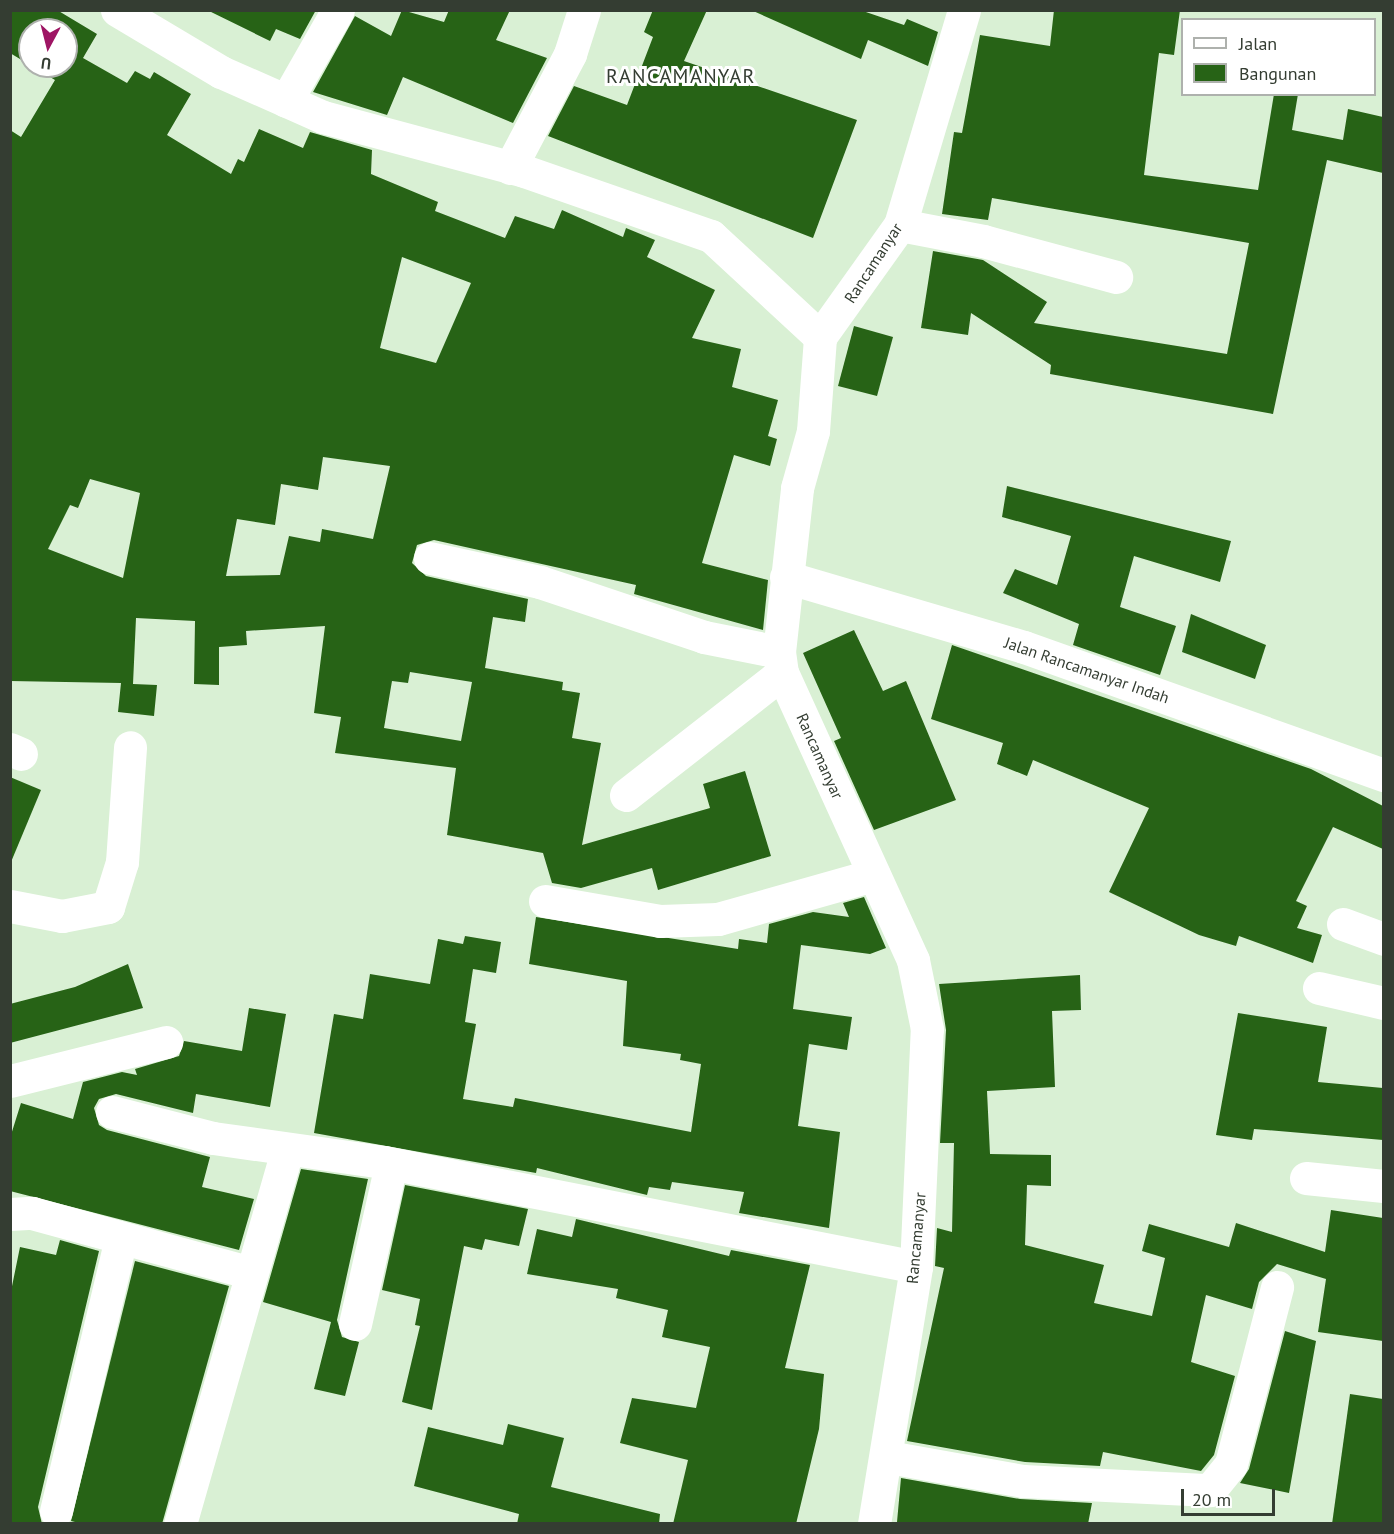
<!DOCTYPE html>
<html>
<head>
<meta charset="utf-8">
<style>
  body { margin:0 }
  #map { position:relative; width:1394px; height:1534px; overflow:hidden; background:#d9f0d4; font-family:"PT Sans",sans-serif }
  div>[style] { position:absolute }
  .building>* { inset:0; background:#276316 }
  .minor>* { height:33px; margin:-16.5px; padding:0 16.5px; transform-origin:16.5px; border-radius:16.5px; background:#fff }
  span { translate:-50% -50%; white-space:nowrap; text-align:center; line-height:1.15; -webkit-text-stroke:6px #fff; paint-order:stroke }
  .street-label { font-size:16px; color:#343d32 }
  .quarter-label { font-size:20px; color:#343d32; letter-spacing:1.5px }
  .frame { position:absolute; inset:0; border:12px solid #343d32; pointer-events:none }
  .legend { position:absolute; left:1181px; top:18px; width:195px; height:78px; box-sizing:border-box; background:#fff; border:2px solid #aeb1ad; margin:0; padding:8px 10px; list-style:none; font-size:18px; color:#343d32 }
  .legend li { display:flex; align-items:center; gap:12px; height:30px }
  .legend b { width:30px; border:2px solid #aeb1ad }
  .north { position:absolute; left:18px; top:18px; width:60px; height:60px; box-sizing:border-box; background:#fff; border:2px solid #aeb1ad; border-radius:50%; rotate:187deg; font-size:16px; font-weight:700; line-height:24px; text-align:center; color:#343d32 }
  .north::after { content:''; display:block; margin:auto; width:21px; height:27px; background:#9e1564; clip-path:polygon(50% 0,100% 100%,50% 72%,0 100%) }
  .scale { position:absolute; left:1181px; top:1489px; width:94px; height:27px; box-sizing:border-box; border:3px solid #343d32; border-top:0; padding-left:8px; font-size:18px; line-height:21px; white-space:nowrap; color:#343d32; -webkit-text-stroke:4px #fff; paint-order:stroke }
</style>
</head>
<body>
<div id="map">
  <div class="building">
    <div style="clip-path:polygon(evenodd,10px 10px,57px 10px,97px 34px,83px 58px,127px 83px,135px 71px,150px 79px,154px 72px,191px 94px,167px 135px,231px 174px,238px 159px,244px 162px,259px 129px,303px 148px,310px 132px,372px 150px,371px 174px,438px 202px,435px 211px,505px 238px,515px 216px,554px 229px,562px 210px,623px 237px,626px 228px,655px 240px,647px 257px,715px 290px,692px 338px,741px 349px,732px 387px,778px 400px,768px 436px,777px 439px,770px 466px,734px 455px,702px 563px,768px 580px,763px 630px,634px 594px,636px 585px,434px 540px,417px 545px,412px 563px,426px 576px,528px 599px,525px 622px,493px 617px,485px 668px,563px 682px,562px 690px,580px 693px,572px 738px,601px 743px,582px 845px,710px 808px,703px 784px,745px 771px,771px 856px,658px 890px,652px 868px,581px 888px,552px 883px,543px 853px,447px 835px,456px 768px,335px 753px,341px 717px,314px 713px,325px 626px,246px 631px,247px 645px,219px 647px,219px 685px,194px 684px,195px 621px,136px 618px,133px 684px,157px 685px,154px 716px,118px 712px,121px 683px,10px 681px,10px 130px,21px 137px,55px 80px,32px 66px,66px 66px,66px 30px,30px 30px,30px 65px,10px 53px,10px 10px,402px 257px,471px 283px,436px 363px,380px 348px,402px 257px,10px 10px,323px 457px,390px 466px,373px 539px,322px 529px,320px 542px,289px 536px,280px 575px,226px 576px,237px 519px,275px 525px,281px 484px,318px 490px,323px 457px,10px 10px,90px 479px,140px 493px,123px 578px,48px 549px,70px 505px,78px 508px,90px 479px,10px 10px,410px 672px,472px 682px,461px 741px,384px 728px,392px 681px,408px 683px,410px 672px)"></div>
    <div style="clip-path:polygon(207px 10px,316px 10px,300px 39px,276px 29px,270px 41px)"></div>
    <div style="clip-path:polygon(402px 10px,444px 22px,449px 10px,510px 10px,496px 40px,547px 58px,513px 123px,403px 77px,387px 115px,313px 92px,355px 16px,391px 36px)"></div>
    <div style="clip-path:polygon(653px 10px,707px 10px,684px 61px,857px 120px,813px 238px,548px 136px,574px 86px,627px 105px,653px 37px,644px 32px)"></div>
    <div style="clip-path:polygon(751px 10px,860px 10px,904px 25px,907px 19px,938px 32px,928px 66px,868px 40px,861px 59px)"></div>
    <div style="clip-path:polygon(1054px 10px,1180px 10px,1174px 55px,1159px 53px,1144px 175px,1258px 190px,1274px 94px,1298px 94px,1292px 130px,1343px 140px,1348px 109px,1383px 117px,1383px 173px,1327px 160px,1273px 414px,1050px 374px,1051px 365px,971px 313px,968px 335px,921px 328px,933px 251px,983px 260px,1047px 302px,1034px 323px,1227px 354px,1249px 243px,992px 198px,988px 220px,942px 214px,954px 132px,962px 133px,980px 35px,1050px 46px)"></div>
    <div style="clip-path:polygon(854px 326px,893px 337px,877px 396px,838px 386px)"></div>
    <div style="clip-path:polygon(1007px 486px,1231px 541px,1220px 582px,1134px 556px,1120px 607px,1176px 626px,1160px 675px,1073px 645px,1079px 624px,1003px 593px,1015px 569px,1057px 585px,1071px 536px,1002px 517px)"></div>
    <div style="clip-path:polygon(1191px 614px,1266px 645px,1255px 679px,1182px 652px)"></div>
    <div style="clip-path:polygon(854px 630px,883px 691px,906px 681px,956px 800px,874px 830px,834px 741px,841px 738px,803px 653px)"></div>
    <div style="clip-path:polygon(952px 645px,1311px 769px,1383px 806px,1383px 849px,1333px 827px,1296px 901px,1307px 906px,1297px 928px,1322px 935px,1313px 963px,1239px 936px,1236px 946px,1199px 935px,1109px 892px,1149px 808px,1033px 760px,1027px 776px,997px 764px,1003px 743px,931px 719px)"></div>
    <div style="clip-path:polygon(10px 777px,41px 790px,11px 862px,10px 862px)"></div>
    <div style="clip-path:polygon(864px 897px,886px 948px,870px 954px,801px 945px,793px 1009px,852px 1017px,847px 1050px,809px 1044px,798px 1126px,840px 1132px,829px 1228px,739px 1213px,744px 1192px,672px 1182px,670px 1190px,649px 1187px,647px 1195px,537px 1168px,536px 1173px,314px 1133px,334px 1014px,363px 1019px,370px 974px,430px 984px,438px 939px,463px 944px,465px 936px,501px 942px,496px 973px,473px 969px,465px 1022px,476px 1024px,463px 1099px,513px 1107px,515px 1098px,691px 1132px,701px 1064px,680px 1060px,681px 1054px,623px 1046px,627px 981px,529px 964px,536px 917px,738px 949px,739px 939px,767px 943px,769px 924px,813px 912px,849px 917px,843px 903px)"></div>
    <div style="clip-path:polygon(128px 964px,143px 1008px,10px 1043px,10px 1004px,75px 987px)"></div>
    <div style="clip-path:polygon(1080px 975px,1081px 1010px,1052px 1011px,1055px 1087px,987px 1091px,990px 1154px,1051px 1155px,1051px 1186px,1027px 1185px,1025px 1245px,1104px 1265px,1094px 1303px,1152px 1316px,1165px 1258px,1142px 1251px,1149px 1224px,1229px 1247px,1236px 1223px,1325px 1252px,1331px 1210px,1383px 1218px,1383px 1341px,1318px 1332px,1326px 1279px,1277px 1264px,1259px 1282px,1252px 1309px,1206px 1295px,1191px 1362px,1235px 1376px,1214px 1455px,1201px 1471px,1103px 1452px,1100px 1466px,1025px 1462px,907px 1441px,944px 1268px,935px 1266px,937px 1228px,952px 1232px,954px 1143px,940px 1143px,946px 1030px,939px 984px)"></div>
    <div style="clip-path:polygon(249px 1008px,286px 1014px,270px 1107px,196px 1094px,193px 1113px,116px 1094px,99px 1099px,94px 1108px,99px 1125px,107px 1130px,210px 1157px,202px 1187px,254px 1199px,239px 1250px,10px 1191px,10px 1138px,21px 1103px,73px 1119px,83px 1082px,122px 1072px,137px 1075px,135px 1069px,179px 1056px,184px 1041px,242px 1051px)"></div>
    <div style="clip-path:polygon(1238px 1013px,1327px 1027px,1318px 1082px,1383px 1088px,1383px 1140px,1254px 1129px,1252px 1140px,1216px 1135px)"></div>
    <div style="clip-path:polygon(301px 1169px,368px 1179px,337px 1320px,342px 1337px,359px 1342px,345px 1396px,314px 1389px,331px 1322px,263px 1302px)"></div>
    <div style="clip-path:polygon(405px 1185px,528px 1209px,519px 1246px,485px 1239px,482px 1250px,464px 1246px,432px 1410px,402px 1402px,420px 1326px,415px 1325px,420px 1299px,382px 1290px)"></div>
    <div style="clip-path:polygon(576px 1219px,729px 1256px,731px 1250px,810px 1265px,785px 1368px,824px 1374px,819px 1429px,796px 1524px,673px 1524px,688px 1460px,620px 1443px,632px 1398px,696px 1408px,710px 1347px,662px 1337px,668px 1310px,616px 1298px,618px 1289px,527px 1274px,537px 1229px,572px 1237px)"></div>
    <div style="clip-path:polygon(60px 1240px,99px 1251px,38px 1507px,42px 1524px,10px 1524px,10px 1296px,20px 1247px,56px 1255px)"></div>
    <div style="clip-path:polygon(135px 1261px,229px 1286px,162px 1524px,83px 1524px,71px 1521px)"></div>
    <div style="clip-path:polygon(1285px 1331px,1316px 1341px,1289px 1493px,1240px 1483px,1249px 1469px)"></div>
    <div style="clip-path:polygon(1350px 1394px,1383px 1399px,1383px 1524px,1332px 1524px)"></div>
    <div style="clip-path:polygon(508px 1424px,564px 1438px,551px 1487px,660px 1514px,659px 1524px,517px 1524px,519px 1514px,414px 1486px,428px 1427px,503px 1445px)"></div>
    <div style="clip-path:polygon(901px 1478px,1020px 1499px,1092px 1503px,1088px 1524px,897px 1522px)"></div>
  </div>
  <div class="minor">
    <div style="left:117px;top:10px;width:121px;rotate:30.8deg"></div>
    <div style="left:221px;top:72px;width:111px;rotate:23.8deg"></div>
    <div style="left:323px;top:117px;width:208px;rotate:15deg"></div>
    <div style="left:524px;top:171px;width:198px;rotate:19.2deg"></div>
    <div style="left:711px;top:236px;width:149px;rotate:42.8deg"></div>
    <div style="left:286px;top:101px;width:105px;rotate:-60.3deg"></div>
    <div style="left:510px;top:168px;width:129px;rotate:-62.2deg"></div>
    <div style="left:570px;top:54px;width:46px;rotate:-72.3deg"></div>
    <div style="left:900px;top:225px;width:85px;rotate:10.9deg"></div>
    <div style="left:983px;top:241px;width:138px;rotate:15.1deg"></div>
    <div style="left:430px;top:558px;width:113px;rotate:12.3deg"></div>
    <div style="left:540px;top:582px;width:173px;rotate:18.5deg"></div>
    <div style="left:704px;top:637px;width:76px;rotate:11.3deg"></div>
    <div style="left:786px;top:577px;width:248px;rotate:16.4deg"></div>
    <div style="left:1024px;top:647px;width:382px;rotate:19.6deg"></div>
    <div style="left:10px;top:749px;width:12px;rotate:24deg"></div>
    <div style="left:626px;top:795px;width:198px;rotate:-38deg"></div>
    <div style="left:545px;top:901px;width:117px;rotate:9.9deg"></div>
    <div style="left:660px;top:921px;width:58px;rotate:-2deg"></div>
    <div style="left:718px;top:919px;width:162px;rotate:-15.8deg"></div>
    <div style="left:10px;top:906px;width:53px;rotate:10.9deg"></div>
    <div style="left:62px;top:916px;width:47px;rotate:-11.1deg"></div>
    <div style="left:108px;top:907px;width:47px;rotate:-72.7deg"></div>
    <div style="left:122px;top:862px;width:115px;rotate:-86deg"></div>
    <div style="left:1343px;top:924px;width:44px;rotate:20.1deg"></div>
    <div style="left:1319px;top:988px;width:67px;rotate:13deg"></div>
    <div style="left:10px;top:1081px;width:161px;rotate:-14deg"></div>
    <div style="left:112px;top:1112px;width:104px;rotate:14.4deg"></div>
    <div style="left:213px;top:1138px;width:173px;rotate:8deg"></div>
    <div style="left:384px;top:1162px;width:542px;rotate:11.16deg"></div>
    <div style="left:1306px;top:1178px;width:78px;rotate:5.9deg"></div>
    <div style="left:10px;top:1214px;width:22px;rotate:-3deg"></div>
    <div style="left:32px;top:1213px;width:227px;rotate:15.3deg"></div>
    <div style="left:355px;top:1324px;width:164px;rotate:-77.3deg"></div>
    <div style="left:888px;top:1457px;width:137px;rotate:10.1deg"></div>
    <div style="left:1023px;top:1481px;width:187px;rotate:2.8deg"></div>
    <div style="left:1210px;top:1490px;width:33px;rotate:-51deg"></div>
    <div style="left:1231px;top:1464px;width:183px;rotate:-75.4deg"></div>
    <div style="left:56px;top:1511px;width:280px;rotate:-76.6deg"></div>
    <div style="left:180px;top:1524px;width:388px;rotate:-74deg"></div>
    <div style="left:874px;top:1524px;width:260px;rotate:-80.7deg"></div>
    <div style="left:916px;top:1267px;width:238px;rotate:-87.4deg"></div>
    <div style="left:927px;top:1029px;width:70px;rotate:-101.5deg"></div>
    <div style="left:913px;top:960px;width:315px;rotate:-114.5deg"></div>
    <div style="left:782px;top:673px;width:21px;rotate:-98deg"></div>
    <div style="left:779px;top:652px;width:165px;rotate:-83.7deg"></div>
    <div style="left:797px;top:488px;width:59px;rotate:-74.3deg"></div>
    <div style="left:813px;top:431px;width:94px;rotate:-85.7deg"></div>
    <div style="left:820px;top:337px;width:138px;rotate:-54.5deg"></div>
    <div style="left:900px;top:225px;width:224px;rotate:-73.4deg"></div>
  </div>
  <div class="street-label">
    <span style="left:873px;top:263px;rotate:-57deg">Rancamanyar</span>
    <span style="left:1087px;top:670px;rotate:19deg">Jalan Rancamanyar Indah</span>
    <span style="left:820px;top:756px;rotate:66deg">Rancamanyar</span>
    <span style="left:916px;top:1238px;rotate:-85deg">Rancamanyar</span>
  </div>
  <div class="quarter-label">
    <span style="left:681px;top:76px">RANCAMANYAR</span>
  </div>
  <div class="frame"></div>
  <ul class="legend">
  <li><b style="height:8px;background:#fff"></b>Jalan</li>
  <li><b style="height:16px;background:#276316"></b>Bangunan</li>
  </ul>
  <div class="north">U</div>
  <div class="scale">20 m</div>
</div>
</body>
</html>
